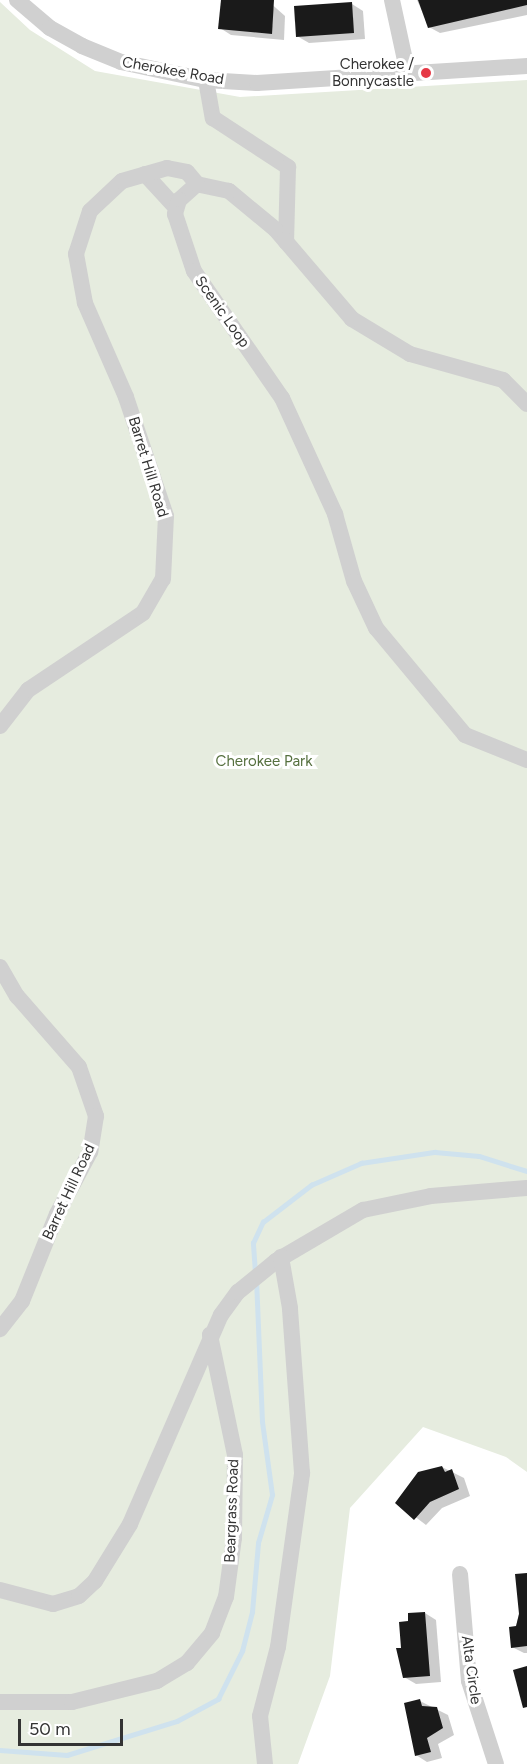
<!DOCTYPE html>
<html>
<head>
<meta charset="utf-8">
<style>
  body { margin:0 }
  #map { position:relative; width:527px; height:1764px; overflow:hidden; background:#fff; font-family:Figtree,sans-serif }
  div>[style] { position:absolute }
  .green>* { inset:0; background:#e6ecdf }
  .shadow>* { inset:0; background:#0003 }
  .stream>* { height:4.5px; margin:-2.25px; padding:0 2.25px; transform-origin:2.25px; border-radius:2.25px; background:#cfe2ee }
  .building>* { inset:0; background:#1a1a1a }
  .street>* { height:16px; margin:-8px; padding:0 8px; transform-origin:8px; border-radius:8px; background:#d0d0d0 }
  .dots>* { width:16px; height:16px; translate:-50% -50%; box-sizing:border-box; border:3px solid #fff; border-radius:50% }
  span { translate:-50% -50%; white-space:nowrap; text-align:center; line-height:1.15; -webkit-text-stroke:6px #fff; paint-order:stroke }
  .poi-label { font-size:15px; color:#333 }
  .right { translate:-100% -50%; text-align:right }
  .street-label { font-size:15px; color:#333 }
  .park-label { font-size:15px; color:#56703f }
  .scale { position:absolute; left:18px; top:1719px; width:105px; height:27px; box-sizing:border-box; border:3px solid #333; border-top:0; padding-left:8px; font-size:18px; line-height:21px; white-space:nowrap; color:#333; -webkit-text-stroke:4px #fff; paint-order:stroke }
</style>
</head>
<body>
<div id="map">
  <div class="green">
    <div style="clip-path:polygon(0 2px,30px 30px,95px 71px,240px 97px,527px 80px,527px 1472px,506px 1457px,423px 1427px,350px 1508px,330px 1676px,298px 1764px,0 1764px)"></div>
  </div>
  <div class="shadow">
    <div style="clip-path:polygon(222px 0,267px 0,285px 16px,284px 40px,231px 35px,220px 28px)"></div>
    <div style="clip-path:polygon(417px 0,527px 0,527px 15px,440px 33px,429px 27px)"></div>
    <div style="clip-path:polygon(352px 4px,363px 11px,365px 39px,309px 43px,297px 36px)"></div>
    <div style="clip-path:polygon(442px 1467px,464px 1478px,470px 1496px,442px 1508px,426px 1525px,397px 1503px)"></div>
    <div style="clip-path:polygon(527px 1574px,527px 1653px,524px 1653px,512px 1647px)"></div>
    <div style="clip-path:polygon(425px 1613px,436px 1620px,441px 1682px,416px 1684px,404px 1677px,410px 1623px)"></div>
    <div style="clip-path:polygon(420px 1701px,448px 1715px,454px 1735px,438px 1744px,442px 1758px,427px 1762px,416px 1755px)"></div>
  </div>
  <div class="stream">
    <div style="left:255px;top:1273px;width:30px;rotate:-94deg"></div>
    <div style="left:253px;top:1243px;width:23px;rotate:-65deg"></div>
    <div style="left:263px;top:1222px;width:61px;rotate:-37.6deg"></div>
    <div style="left:311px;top:1185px;width:55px;rotate:-23.7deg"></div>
    <div style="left:361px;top:1163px;width:75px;rotate:-8.5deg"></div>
    <div style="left:435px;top:1152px;width:44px;rotate:5.2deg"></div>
    <div style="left:479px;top:1156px;width:50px;rotate:17.4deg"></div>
    <div style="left:0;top:1750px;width:67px;rotate:4.3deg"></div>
    <div style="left:67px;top:1755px;width:115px;rotate:-17.2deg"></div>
    <div style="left:177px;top:1721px;width:47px;rotate:-28.2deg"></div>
    <div style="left:218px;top:1699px;width:54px;rotate:-63.4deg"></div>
    <div style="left:242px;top:1651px;width:40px;rotate:-75.6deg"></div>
    <div style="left:252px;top:1612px;width:69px;rotate:-85deg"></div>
    <div style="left:258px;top:1543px;width:50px;rotate:-73.7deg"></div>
    <div style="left:272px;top:1495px;width:74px;rotate:-97.8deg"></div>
    <div style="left:262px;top:1422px;width:141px;rotate:-92.4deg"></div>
  </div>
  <div class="building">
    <div style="clip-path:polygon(221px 0,274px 0,272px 34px,218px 29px)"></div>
    <div style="clip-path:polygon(418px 0,527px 0,527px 5px,428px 28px)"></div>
    <div style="clip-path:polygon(352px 2px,354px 33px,296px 37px,294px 6px)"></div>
    <div style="clip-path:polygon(442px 1466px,445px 1472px,452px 1469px,459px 1489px,430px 1502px,414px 1520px,395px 1503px,418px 1472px)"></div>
    <div style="clip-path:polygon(527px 1573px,527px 1646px,511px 1648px,509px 1627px,516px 1626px,519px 1614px,515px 1574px)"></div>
    <div style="clip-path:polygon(425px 1612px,430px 1676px,403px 1678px,396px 1648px,401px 1648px,399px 1622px,408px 1621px,408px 1613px)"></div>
    <div style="clip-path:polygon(527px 1666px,527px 1707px,523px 1708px,513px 1670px)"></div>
    <div style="clip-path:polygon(420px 1699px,422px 1706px,437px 1707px,443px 1728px,427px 1738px,431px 1752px,415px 1756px,404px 1703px)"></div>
  </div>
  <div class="street">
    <div style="left:17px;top:0;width:43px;rotate:40.3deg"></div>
    <div style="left:50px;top:28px;width:37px;rotate:29deg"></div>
    <div style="left:82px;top:46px;width:42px;rotate:22.3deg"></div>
    <div style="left:121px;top:62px;width:87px;rotate:12deg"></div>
    <div style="left:206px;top:80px;width:51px;rotate:3.4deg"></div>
    <div style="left:257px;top:83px;width:271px;rotate:-3.6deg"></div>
    <div style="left:392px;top:0;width:76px;rotate:77.8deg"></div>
    <div style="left:206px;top:80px;width:39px;rotate:80deg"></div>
    <div style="left:213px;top:118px;width:90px;rotate:33.2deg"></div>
    <div style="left:288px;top:167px;width:75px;rotate:91.5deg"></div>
    <div style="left:145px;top:174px;width:46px;rotate:47.6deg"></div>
    <div style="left:527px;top:404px;width:34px;rotate:-135deg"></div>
    <div style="left:503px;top:380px;width:97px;rotate:-164.4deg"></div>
    <div style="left:410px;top:354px;width:68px;rotate:-148.9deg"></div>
    <div style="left:352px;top:319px;width:118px;rotate:-130.5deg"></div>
    <div style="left:275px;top:229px;width:60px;rotate:-140.4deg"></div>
    <div style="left:229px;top:191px;width:33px;rotate:-168deg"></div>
    <div style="left:197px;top:184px;width:24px;rotate:138deg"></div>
    <div style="left:179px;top:200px;width:15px;rotate:106deg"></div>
    <div style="left:175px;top:214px;width:60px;rotate:71.6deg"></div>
    <div style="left:194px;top:271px;width:155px;rotate:55.3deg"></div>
    <div style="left:282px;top:398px;width:128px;rotate:65.4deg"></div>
    <div style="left:335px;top:514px;width:70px;rotate:74.2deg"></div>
    <div style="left:354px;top:581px;width:52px;rotate:64.9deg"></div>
    <div style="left:376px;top:628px;width:139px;rotate:50.2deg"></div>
    <div style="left:465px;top:735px;width:67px;rotate:22deg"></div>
    <div style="left:0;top:726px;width:46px;rotate:-52.1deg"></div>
    <div style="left:28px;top:690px;width:138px;rotate:-33.8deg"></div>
    <div style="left:143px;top:613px;width:39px;rotate:-60deg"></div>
    <div style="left:163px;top:579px;width:63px;rotate:-87.3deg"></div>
    <div style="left:166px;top:516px;width:126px;rotate:-108.6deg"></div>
    <div style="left:126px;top:397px;width:103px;rotate:-113.6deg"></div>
    <div style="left:85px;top:303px;width:50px;rotate:-100.4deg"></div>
    <div style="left:76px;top:254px;width:45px;rotate:-72deg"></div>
    <div style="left:90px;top:211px;width:44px;rotate:-43.2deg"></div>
    <div style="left:122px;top:181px;width:47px;rotate:-16.1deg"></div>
    <div style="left:167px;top:168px;width:20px;rotate:11deg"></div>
    <div style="left:187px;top:172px;width:16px;rotate:50deg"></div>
    <div style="left:0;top:967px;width:34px;rotate:60deg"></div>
    <div style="left:17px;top:996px;width:94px;rotate:48.9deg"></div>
    <div style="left:79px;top:1067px;width:52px;rotate:70.9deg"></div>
    <div style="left:96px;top:1116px;width:36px;rotate:99deg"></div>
    <div style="left:90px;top:1152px;width:70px;rotate:118deg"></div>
    <div style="left:57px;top:1214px;width:94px;rotate:111.9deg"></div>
    <div style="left:22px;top:1301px;width:36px;rotate:128deg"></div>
    <div style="left:460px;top:1574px;width:107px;rotate:85.2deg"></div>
    <div style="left:469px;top:1681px;width:87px;rotate:72deg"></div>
    <div style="left:0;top:1590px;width:55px;rotate:14.8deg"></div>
    <div style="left:53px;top:1604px;width:27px;rotate:-17deg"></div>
    <div style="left:79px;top:1596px;width:22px;rotate:-43deg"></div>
    <div style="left:95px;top:1581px;width:67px;rotate:-58.4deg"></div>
    <div style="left:130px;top:1524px;width:228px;rotate:-66.5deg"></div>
    <div style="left:221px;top:1315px;width:29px;rotate:-54deg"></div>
    <div style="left:238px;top:1292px;width:49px;rotate:-39.2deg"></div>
    <div style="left:276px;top:1261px;width:101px;rotate:-30.4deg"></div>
    <div style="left:363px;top:1210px;width:69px;rotate:-11.6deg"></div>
    <div style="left:431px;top:1196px;width:96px;rotate:-4.8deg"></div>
    <div style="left:0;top:1702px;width:72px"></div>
    <div style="left:72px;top:1702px;width:88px;rotate:-13.9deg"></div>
    <div style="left:157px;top:1681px;width:35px;rotate:-31deg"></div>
    <div style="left:187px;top:1663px;width:39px;rotate:-50deg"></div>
    <div style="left:212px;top:1633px;width:39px;rotate:-69deg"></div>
    <div style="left:226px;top:1597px;width:60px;rotate:-82.3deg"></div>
    <div style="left:234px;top:1538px;width:83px;rotate:-89.3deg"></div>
    <div style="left:235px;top:1455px;width:123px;rotate:-101.8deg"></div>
    <div style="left:265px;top:1764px;width:48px;rotate:-95.9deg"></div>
    <div style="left:260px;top:1716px;width:71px;rotate:-75.4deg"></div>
    <div style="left:278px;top:1647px;width:176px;rotate:-82.1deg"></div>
    <div style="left:302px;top:1473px;width:165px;rotate:-94.2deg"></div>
    <div style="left:290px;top:1308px;width:52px;rotate:-100deg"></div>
  </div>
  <div class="dots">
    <div style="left:426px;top:73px;background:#e63946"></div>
  </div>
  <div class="poi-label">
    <span class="right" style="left:414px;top:73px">Cherokee /<br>Bonnycastle</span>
  </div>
  <div class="street-label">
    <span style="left:173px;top:71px;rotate:10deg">Cherokee Road</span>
    <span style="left:222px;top:312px;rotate:55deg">Scenic Loop</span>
    <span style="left:148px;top:467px;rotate:73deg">Barret Hill Road</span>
    <span style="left:69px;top:1192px;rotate:-65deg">Barret Hill Road</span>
    <span style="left:232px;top:1511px;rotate:-88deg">Beargrass Road</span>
    <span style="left:471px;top:1670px;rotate:82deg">Alta Circle</span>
  </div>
  <div class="park-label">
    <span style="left:264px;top:762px">Cherokee Park</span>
  </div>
  <div class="scale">50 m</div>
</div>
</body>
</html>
